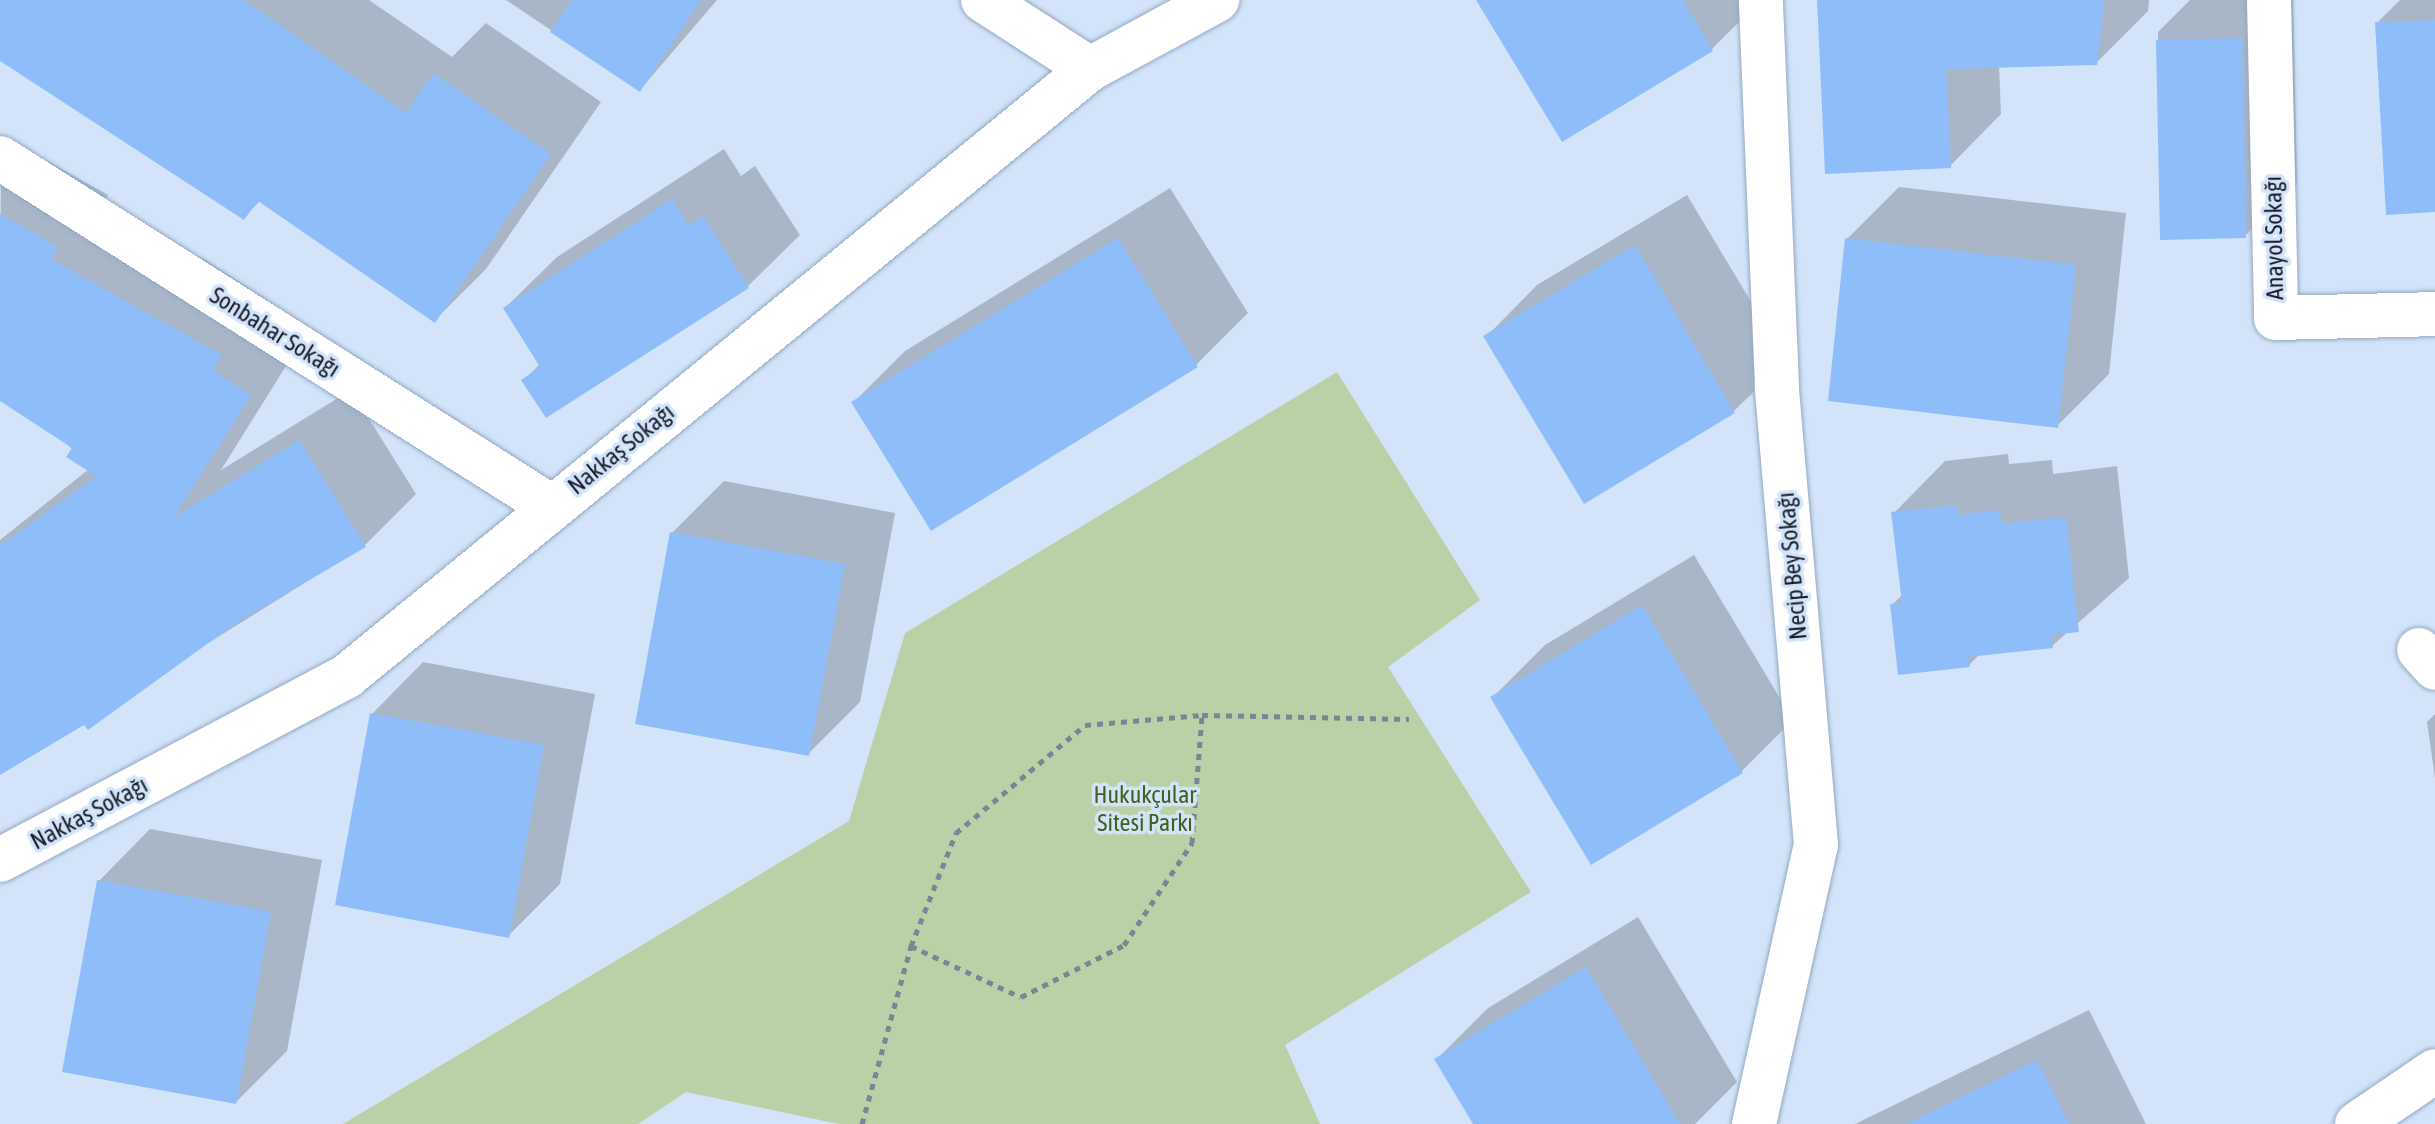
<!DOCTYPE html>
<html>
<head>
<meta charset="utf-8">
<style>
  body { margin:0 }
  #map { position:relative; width:2435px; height:1124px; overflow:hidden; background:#d3e4fa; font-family:"Asap Condensed",sans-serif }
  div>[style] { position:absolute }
  .green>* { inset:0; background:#bad1a7 }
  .shadow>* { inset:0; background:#0003 }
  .building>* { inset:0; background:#8fbdfa }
  .path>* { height:5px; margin-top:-2.5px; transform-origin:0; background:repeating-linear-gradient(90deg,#798696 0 6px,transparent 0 12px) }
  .roads { filter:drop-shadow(0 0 2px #95a9c3) drop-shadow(0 0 2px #95a9c3) }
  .minor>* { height:44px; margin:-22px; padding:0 22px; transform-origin:22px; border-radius:22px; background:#fff }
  span { translate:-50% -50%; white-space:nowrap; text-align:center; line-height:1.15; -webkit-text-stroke:7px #d3e4fa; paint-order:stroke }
  .street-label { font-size:24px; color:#171e28 }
  .park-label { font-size:24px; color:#41611b }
</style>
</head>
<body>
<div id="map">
  <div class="green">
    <div style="clip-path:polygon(1337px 372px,1480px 600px,1388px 667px,1531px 892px,1285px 1045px,1320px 1124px,839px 1124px,686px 1092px,638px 1124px,343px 1124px,849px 821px,905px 633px)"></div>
  </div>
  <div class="shadow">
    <div style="clip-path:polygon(0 0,369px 0,452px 57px,486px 23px,601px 102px,486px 269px,435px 320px,261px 200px,244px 217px,0 58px)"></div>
    <div style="clip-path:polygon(506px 0,717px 0,640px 90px)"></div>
    <div style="clip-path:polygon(1478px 0,1761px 0,1712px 49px,1562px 139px)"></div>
    <div style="clip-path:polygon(1819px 0,2149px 0,2148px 11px,2096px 63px,1999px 65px,2001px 114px,1950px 166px)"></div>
    <div style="clip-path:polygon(2190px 0,2293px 0,2297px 184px,2245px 236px,2162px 237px,2158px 32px)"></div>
    <div style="clip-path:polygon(2400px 0,2435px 0,2435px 210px,2377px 23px)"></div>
    <div style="clip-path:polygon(1px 135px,108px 195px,101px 207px,194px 266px,202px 258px,272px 303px,262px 318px,301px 342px,221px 470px,351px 390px,416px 494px,364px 546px,0 773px,0 540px,89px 469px,0 366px)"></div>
    <div style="clip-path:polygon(724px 149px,741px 176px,755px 166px,800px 235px,748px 286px,547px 416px,524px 380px,541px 363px,505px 308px,557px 257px)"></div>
    <div style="clip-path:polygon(1899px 187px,2126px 213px,2109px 374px,2057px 426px,1847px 239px)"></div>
    <div style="clip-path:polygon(1170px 188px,1248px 313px,1196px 365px,854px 402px,905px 351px)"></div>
    <div style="clip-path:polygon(1687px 195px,1786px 360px,1734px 411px,1585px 502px,1486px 337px,1537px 285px)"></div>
    <div style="clip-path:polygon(2008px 454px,2009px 464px,2052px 460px,2053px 474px,2117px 466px,2129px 578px,2052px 646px,1980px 654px,1969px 665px,1892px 605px,1903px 594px,1894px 513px,1945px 461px)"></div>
    <div style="clip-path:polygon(724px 481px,895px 513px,860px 702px,808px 754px,672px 533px)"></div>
    <div style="clip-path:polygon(1694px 555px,1793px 720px,1741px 772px,1493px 697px,1545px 645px)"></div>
    <div style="clip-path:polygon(423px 662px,595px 694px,560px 884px,508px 936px,372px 714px)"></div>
    <div style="clip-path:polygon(2435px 714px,2435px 778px,2427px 722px)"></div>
    <div style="clip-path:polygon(150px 829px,322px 860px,287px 1051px,236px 1102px,99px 881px)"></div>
    <div style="clip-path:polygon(1638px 917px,1737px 1082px,1695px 1124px,1476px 1124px,1437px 1059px,1488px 1008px)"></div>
    <div style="clip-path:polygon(2089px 1010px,2146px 1124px,1855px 1124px)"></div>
  </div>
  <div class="building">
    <div style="clip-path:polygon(0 0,244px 0,406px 113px,433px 73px,551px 154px,435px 323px,258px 201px,244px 220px,0 61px)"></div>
    <div style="clip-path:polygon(572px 0,701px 0,640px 92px,550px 32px)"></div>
    <div style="clip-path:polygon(1476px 0,1683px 0,1713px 51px,1562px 142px)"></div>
    <div style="clip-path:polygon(1817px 0,2104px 0,2097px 65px,1946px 69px,1951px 168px,1825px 174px)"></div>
    <div style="clip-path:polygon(2435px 20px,2435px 212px,2386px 215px,2375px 22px)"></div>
    <div style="clip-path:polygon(2242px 38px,2246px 238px,2160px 240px,2156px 40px)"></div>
    <div style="clip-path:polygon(672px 199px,689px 226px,703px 216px,749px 288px,546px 418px,521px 380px,540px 367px,503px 308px)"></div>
    <div style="clip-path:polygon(0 214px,58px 247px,51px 259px,222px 355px,212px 370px,251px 395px,174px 517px,299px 440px,366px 547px,239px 621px,88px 730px,84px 725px,0 775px,0 546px,96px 476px,66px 457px,72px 448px,0 401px)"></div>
    <div style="clip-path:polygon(1118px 238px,1198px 367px,931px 531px,851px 402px)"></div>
    <div style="clip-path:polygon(1845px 238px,2076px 265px,2058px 428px,1828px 401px)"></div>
    <div style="clip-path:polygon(1635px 245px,1735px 413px,1584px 504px,1483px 336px)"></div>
    <div style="clip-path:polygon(1957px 505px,1958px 515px,2000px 510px,2002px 524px,2066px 517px,2079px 632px,2051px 635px,2053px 648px,1968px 657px,1970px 667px,1898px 675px,1890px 604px,1902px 603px,1891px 512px)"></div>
    <div style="clip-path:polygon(670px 532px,845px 564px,809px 756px,635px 724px)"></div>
    <div style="clip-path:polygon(1642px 605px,1743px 773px,1591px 865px,1490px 697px)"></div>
    <div style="clip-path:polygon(370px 713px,544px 745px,509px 938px,335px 905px)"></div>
    <div style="clip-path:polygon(97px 880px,271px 912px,236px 1104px,62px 1072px)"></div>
    <div style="clip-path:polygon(1586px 967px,1680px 1124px,1473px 1124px,1434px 1059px)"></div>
    <div style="clip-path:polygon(2037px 1060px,2069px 1124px,1906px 1124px)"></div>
  </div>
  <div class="path">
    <div style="left:911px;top:946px;width:121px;rotate:24.9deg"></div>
    <div style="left:1021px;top:997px;width:115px;rotate:-26.8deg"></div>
    <div style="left:1124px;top:945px;width:123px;rotate:-56.3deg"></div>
    <div style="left:1192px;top:843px;width:128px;rotate:-85.5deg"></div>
    <div style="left:862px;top:1124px;width:185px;rotate:-74.6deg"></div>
    <div style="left:911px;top:946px;width:122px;rotate:-68.3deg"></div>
    <div style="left:956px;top:833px;width:168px;rotate:-39.9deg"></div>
    <div style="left:1085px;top:725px;width:117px;rotate:-4.9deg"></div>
    <div style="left:1202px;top:715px;width:207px;rotate:1.1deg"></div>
  </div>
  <div class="roads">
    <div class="minor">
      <div style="left:983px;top:0;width:127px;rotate:32.8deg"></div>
      <div style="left:2269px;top:0;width:318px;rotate:88.7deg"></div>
      <div style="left:2276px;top:318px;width:159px;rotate:-1.4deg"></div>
      <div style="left:0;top:158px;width:651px;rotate:32.32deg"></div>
      <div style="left:2419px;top:650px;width:24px;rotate:48deg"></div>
      <div style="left:0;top:860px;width:393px;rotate:-27.9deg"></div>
      <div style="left:347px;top:676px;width:959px;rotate:-39.25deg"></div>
      <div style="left:1090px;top:69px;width:145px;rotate:-28.5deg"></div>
      <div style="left:1754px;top:1124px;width:286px;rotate:-77.5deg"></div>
      <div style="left:1816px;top:845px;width:461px;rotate:-94.9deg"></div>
      <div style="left:1777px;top:386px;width:386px;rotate:-92.4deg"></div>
      <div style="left:2357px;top:1124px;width:94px;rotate:-34.2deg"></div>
    </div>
  </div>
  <div class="street-label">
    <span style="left:2274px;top:238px;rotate:-91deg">Anayol Sokağı</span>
    <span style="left:275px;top:332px;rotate:32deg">Sonbahar Sokağı</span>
    <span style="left:621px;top:449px;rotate:-39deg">Nakkaş Sokağı</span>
    <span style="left:1792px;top:566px;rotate:-95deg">Necip Bey Sokağı</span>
    <span style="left:89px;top:813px;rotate:-28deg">Nakkaş Sokağı</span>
  </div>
  <div class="park-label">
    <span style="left:1145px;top:809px">Hukukçular<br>Sitesi Parkı</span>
  </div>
</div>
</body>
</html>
